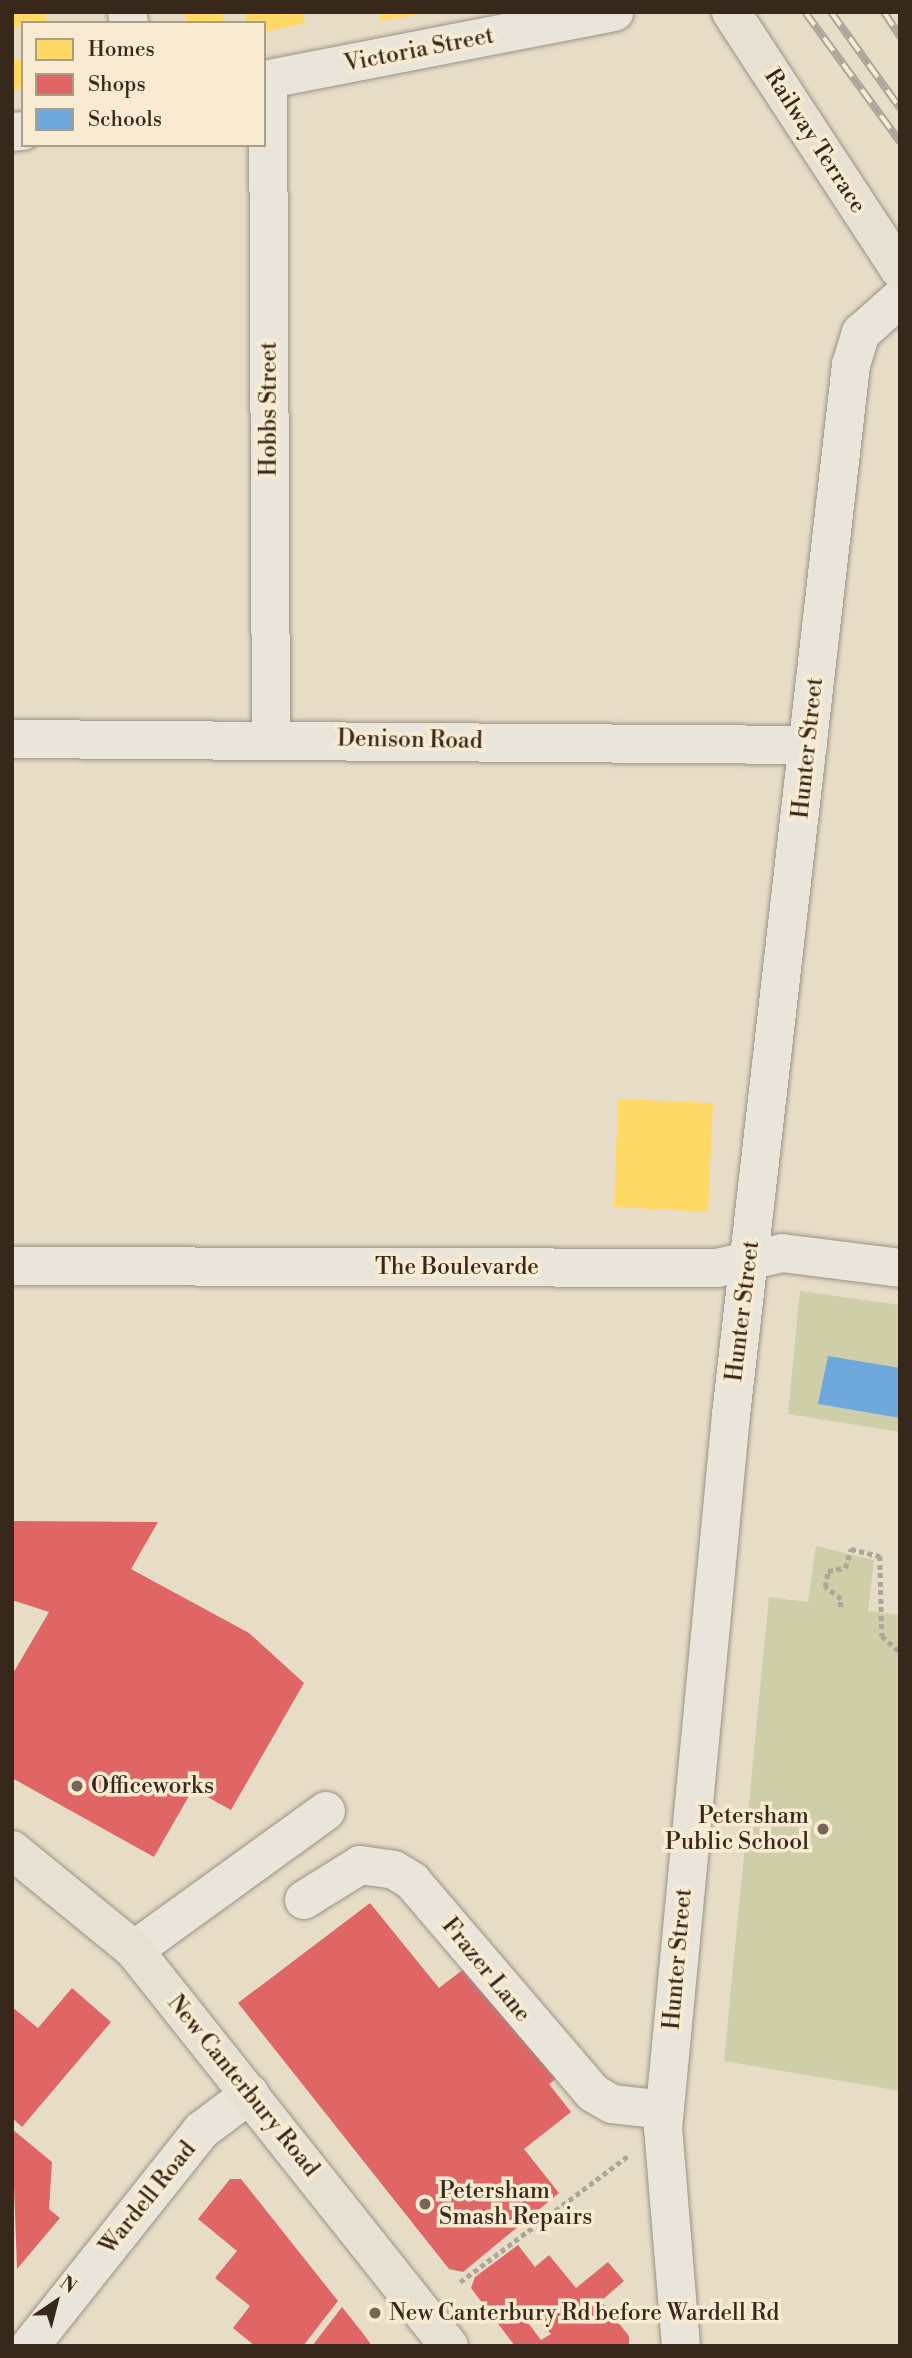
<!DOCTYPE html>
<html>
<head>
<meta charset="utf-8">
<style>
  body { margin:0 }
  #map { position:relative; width:912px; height:2358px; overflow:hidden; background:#e7dcc6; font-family:"Libre Bodoni",serif }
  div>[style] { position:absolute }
  .green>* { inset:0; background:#cecea8 }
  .homes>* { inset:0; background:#ffd966 }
  .shops>* { inset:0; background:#e06666 }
  .schools>* { inset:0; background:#6fa8dc }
  .path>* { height:4.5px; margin-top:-2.25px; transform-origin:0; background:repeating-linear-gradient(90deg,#aba59b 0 5px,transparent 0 8.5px) }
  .roads { filter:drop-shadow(0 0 2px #9a9284) drop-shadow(0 0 2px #9a9284) }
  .minor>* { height:38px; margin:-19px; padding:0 19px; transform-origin:19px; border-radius:19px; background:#eae5da }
  .major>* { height:38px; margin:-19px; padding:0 19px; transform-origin:19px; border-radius:19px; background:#e7e1d4 }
  .highway>* { height:38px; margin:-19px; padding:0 19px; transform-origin:19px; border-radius:19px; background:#e7e1d4 }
  .rail>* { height:8px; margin-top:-4px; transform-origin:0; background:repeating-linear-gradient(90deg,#f8ebd1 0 16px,#aba59b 0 32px); box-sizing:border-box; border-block:2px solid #aba59b }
  .dots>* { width:19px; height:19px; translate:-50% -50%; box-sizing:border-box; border:4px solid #f8ebd1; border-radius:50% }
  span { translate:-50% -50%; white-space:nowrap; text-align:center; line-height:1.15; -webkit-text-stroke:7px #f8ebd1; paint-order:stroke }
  .street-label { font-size:23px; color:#38271b }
  .poi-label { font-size:23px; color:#38271b }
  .left { translate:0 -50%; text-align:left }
  .right { translate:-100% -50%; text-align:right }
  .frame { position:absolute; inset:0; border:14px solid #38271b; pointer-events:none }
  .legend { position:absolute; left:21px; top:21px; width:245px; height:126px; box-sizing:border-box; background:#f8ebd1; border:2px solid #ab9d88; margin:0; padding:9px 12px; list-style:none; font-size:21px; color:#38271b }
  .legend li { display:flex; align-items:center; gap:14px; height:35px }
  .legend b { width:35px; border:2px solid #ab9d88 }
  .north { position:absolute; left:21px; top:2267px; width:70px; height:70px; -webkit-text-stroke:5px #f8ebd1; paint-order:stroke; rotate:35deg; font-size:19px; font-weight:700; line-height:28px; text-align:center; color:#38271b }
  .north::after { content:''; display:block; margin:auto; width:24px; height:32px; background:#38271b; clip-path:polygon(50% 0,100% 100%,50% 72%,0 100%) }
</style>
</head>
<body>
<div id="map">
  <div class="green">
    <div style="clip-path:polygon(800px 1291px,900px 1305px,900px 1368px,818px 1404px,900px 1418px,900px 1432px,788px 1414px)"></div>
    <div style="clip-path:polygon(816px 1546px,874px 1560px,868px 1611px,900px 1615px,900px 2091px,724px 2061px,769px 1597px,808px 1602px)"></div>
  </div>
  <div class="homes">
    <div style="clip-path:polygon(12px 12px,45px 12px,47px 23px,23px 23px,12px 31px)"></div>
    <div style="clip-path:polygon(184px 12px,222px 12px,224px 23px,186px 23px)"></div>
    <div style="clip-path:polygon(245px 12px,303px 12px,305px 23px,264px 32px,264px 23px,247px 23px)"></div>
    <div style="clip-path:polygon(379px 12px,419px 12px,419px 14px,380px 21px)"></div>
    <div style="clip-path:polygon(12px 51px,15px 60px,23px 59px,23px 89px,12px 91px)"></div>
    <div style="clip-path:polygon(618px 1099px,713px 1103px,708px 1212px,614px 1207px)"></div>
  </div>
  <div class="shops">
    <div style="clip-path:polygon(12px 1521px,158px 1522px,131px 1569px,249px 1633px,304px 1683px,231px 1810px,193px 1789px,154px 1857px,12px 1778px,12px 1675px,49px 1612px,12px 1600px)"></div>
    <div style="clip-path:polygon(370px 1903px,439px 1988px,469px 1965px,557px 2078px,549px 2084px,571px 2112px,524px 2149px,559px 2193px,463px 2272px,449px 2269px,238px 2003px)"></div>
    <div style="clip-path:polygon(72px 1988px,111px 2022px,22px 2127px,12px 2118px,12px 2007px,38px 2028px)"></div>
    <div style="clip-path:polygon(12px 2129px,52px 2162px,49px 2209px,60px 2218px,17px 2269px)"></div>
    <div style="clip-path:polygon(230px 2179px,241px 2179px,338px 2301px,303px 2346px,255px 2346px,233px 2328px,250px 2306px,215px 2278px,237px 2251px,198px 2219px)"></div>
    <div style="clip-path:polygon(evenodd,518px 2245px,535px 2267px,549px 2255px,576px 2288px,608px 2262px,624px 2281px,601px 2301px,629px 2336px,629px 2346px,515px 2346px,471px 2288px,475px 2277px,518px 2245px,533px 2312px,551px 2334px,541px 2340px,525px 2319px,533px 2312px)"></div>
    <div style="clip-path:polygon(342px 2307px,365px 2336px,372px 2346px,312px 2346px)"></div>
  </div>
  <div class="schools">
    <div style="clip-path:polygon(828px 1356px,900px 1368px,900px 1418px,818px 1404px)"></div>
  </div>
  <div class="path">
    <div style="left:840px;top:1607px;width:8px;rotate:-83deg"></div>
    <div style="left:841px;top:1599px;width:20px;rotate:-143deg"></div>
    <div style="left:825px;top:1587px;width:16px;rotate:-79deg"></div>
    <div style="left:828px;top:1571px;width:17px;rotate:-10deg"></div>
    <div style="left:845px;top:1568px;width:20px;rotate:-72deg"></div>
    <div style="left:851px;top:1549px;width:30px;rotate:14deg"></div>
    <div style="left:880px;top:1556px;width:80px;rotate:88.6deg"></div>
    <div style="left:882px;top:1636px;width:24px;rotate:42deg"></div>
    <div style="left:460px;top:2282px;width:211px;rotate:-36.9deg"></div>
  </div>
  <div class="roads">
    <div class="minor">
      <div style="left:127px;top:12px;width:11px;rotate:80deg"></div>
      <div style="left:268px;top:79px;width:659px;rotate:89.74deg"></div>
      <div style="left:264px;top:80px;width:357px;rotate:-11deg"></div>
      <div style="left:12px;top:132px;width:11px;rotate:-5deg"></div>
      <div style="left:12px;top:739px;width:796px;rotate:0.43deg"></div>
      <div style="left:12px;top:1266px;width:705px;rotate:0.16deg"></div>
      <div style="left:717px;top:1268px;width:67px;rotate:-13deg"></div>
      <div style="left:782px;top:1253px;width:119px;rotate:7.2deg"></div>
      <div style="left:304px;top:1900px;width:66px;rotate:-32deg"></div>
      <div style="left:360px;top:1865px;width:34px;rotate:8deg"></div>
      <div style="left:394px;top:1870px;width:21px;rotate:31deg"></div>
      <div style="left:412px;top:1881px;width:279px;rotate:49.5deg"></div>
      <div style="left:593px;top:2093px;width:22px;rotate:30deg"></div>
      <div style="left:612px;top:2104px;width:53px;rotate:6.5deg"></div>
      <div style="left:134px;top:1950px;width:237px;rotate:-35.9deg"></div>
      <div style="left:30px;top:2346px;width:276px;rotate:-51.5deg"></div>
      <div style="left:202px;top:2130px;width:60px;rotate:-36.9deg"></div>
      <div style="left:681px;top:2346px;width:218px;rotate:-94.7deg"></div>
      <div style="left:663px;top:2129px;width:717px;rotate:-84.56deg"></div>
      <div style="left:731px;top:1415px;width:1057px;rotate:-83.48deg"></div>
      <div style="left:851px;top:365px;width:34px;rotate:-73deg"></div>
      <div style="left:861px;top:333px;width:52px;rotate:-41.9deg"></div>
    </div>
    <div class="major">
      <div style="left:731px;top:12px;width:308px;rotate:56.8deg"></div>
    </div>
    <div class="highway">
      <div style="left:12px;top:1850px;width:158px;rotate:39.3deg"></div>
      <div style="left:134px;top:1950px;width:506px;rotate:51.5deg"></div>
    </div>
  </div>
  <div class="rail">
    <div style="left:805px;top:12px;width:161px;rotate:53.8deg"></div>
    <div style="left:831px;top:12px;width:118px;rotate:54.3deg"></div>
    <div style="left:884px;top:12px;width:30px;rotate:57deg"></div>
  </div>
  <div class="dots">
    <div style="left:77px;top:1786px;background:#756657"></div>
    <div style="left:823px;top:1829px;background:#756657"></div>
    <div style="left:425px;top:2204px;background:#756657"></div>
    <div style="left:375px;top:2313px;background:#756657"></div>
  </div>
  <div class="street-label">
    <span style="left:419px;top:50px;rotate:-11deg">Victoria Street</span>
    <span style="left:815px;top:141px;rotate:57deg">Railway Terrace</span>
    <span style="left:269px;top:409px;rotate:-90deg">Hobbs Street</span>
    <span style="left:410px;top:740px;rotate:1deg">Denison Road</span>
    <span style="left:808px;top:748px;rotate:-84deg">Hunter Street</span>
    <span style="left:457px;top:1267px">The Boulevarde</span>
    <span style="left:743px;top:1311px;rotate:-83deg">Hunter Street</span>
    <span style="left:678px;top:1959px;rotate:-85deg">Hunter Street</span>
    <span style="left:486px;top:1970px;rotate:51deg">Frazer Lane</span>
    <span style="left:243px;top:2086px;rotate:51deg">New Canterbury Road</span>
    <span style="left:148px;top:2198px;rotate:-51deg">Wardell Road</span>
  </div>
  <div class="poi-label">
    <span class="left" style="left:91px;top:1786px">Officeworks</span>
    <span class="right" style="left:809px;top:1829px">Petersham<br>Public School</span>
    <span class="left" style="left:439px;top:2204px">Petersham<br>Smash Repairs</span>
    <span class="left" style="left:389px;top:2313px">New Canterbury Rd before Wardell Rd</span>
  </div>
  <div class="frame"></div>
  <ul class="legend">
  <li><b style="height:19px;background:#ffd966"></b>Homes</li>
  <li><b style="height:19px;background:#e06666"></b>Shops</li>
  <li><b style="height:19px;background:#6fa8dc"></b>Schools</li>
  </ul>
  <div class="north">N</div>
</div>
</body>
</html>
